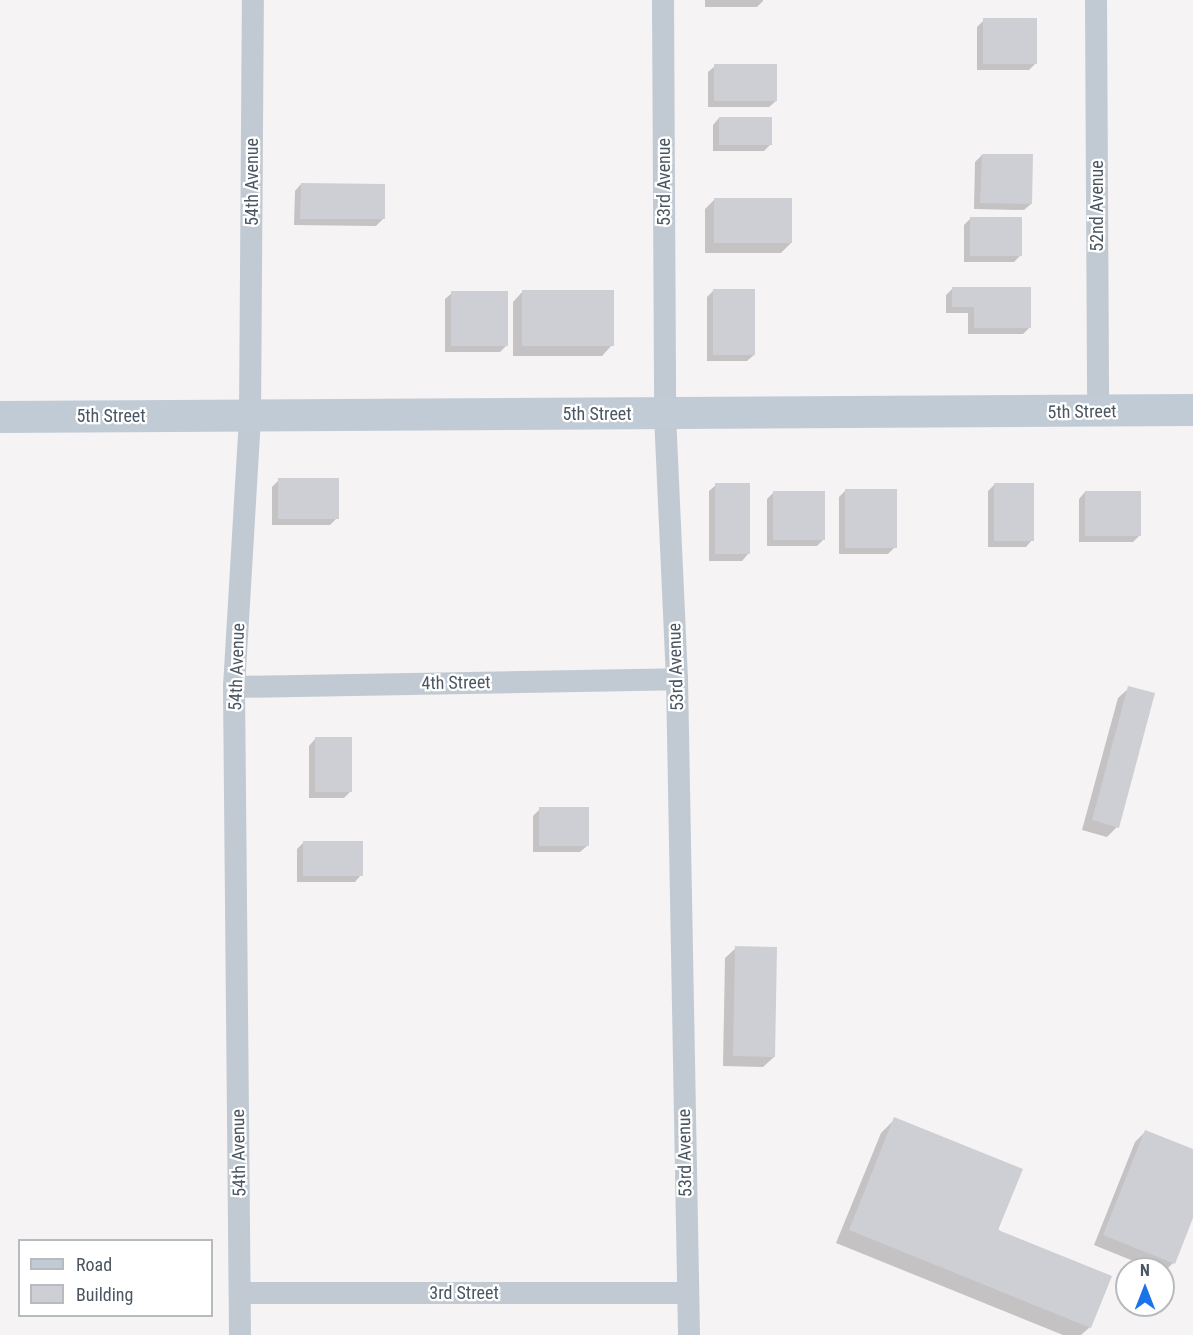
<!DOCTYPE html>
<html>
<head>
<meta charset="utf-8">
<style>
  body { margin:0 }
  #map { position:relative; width:1193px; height:1335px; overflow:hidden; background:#f5f3f3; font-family:"Roboto Condensed",sans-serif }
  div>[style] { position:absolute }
  .shadow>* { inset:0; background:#0003 }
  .building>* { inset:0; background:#cdcfd5 }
  .street>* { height:22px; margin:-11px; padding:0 11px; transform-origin:11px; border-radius:11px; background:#c1cad2 }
  .secondary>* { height:32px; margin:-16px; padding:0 16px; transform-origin:16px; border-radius:16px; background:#c1cbd6 }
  span { translate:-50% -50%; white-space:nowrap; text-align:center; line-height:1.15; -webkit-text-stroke:4.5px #fff; paint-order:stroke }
  .street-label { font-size:18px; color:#4a5661 }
  .legend { position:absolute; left:18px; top:1239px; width:195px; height:78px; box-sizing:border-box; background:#fff; border:2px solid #b7bbc0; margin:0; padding:8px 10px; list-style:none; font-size:18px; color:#4a5661 }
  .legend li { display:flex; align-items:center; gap:12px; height:30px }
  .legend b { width:30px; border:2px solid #b7bbc0 }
  .north { position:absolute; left:1115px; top:1257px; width:60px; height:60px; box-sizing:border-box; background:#fff; border:2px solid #b7bbc0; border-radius:50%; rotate:0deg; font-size:16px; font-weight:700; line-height:24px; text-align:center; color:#4a5661 }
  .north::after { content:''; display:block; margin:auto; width:21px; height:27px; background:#1a73e8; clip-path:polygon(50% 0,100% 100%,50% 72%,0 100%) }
</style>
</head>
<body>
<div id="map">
  <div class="shadow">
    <div style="clip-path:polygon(705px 0,763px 0,763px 1px,757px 7px,705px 7px)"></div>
    <div style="clip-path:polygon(984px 20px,1035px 64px,1029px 70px,977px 70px,977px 27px)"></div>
    <div style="clip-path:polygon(715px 66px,776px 101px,769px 107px,708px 107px,708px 72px)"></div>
    <div style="clip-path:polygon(719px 118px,770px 145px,764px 151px,713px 151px,713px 125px)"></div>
    <div style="clip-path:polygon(982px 155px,1031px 204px,1024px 210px,974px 209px,975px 162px)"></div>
    <div style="clip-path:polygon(301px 184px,383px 219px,376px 226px,294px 225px,295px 191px)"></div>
    <div style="clip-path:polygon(715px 199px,791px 243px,781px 253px,705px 253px,705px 209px)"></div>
    <div style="clip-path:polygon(971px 218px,1021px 255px,1014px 262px,964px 262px,964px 225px)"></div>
    <div style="clip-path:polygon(952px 289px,1030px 327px,1023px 334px,968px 334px,968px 313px,946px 313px,946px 295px)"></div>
    <div style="clip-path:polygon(714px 290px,754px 355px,747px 361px,707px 361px,707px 297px)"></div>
    <div style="clip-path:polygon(523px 291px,612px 345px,602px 356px,513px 356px,513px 302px)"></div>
    <div style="clip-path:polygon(452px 293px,507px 345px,500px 352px,445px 352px,445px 299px)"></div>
    <div style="clip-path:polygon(279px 480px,337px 518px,330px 525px,272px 525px,272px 487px)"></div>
    <div style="clip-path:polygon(716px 485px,748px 554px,742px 561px,709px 561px,709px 491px)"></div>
    <div style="clip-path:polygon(994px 485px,1032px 540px,1026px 547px,988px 547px,988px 491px)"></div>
    <div style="clip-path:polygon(846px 490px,895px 547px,888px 554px,839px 554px,839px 497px)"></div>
    <div style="clip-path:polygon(774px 492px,823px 540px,817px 546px,767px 546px,767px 499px)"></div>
    <div style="clip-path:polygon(1085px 492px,1140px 535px,1133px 542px,1079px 542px,1079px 499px)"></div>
    <div style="clip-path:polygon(1129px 688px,1117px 827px,1107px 837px,1082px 830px,1118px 698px)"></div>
    <div style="clip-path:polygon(315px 739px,351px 791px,344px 798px,309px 798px,309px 746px)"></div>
    <div style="clip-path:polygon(540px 809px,587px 846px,580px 852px,533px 852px,533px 816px)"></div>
    <div style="clip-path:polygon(303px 843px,361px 875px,355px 882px,297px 882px,297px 849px)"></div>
    <div style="clip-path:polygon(736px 948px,774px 1057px,763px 1067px,723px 1066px,725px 958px)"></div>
    <div style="clip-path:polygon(895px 1119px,1090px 1327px,1081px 1335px,1063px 1335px,836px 1243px,881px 1133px)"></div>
    <div style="clip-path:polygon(1145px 1132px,1193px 1151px,1193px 1214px,1173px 1263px,1163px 1273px,1163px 1269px,1153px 1269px,1094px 1245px,1135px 1142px)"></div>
  </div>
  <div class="building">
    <div style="clip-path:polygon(983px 18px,1037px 18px,1037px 64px,983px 64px)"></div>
    <div style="clip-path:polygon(714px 64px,777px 64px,777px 101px,714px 101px)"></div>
    <div style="clip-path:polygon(719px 117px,772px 117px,772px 145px,719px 145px)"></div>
    <div style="clip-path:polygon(982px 154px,1033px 154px,1032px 204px,980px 203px)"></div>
    <div style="clip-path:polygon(301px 183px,385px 184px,385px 219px,300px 219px)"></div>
    <div style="clip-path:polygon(714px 198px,792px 198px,792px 243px,714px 243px)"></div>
    <div style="clip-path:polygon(970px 217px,1022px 217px,1022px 256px,970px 256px)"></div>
    <div style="clip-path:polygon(952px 287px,1031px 287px,1031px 328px,974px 328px,974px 307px,952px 307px)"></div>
    <div style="clip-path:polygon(713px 289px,755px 289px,755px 355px,713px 355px)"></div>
    <div style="clip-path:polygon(522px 290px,614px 290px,614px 346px,522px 346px)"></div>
    <div style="clip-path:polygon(451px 291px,508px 291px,508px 346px,451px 346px)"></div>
    <div style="clip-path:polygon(278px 478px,339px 478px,339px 519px,278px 519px)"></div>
    <div style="clip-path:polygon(715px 483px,750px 483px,750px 554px,715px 554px)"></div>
    <div style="clip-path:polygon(994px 483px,1034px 483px,1034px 541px,994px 541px)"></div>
    <div style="clip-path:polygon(845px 489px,897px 489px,897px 548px,845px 548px)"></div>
    <div style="clip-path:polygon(773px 491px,825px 491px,825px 540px,773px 540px)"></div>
    <div style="clip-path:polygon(1085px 491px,1141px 491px,1141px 536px,1085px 536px)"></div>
    <div style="clip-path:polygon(1128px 686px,1155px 693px,1119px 828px,1092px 820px)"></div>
    <div style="clip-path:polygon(315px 737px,352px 737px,352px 792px,315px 792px)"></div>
    <div style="clip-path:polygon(539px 807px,589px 807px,589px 846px,539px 846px)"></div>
    <div style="clip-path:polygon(303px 841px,363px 841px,363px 876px,303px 876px)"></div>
    <div style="clip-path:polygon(735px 946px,777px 947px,775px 1057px,733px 1056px)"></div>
    <div style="clip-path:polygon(894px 1117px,1023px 1169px,998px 1230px,1112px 1276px,1091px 1328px,849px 1230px)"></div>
    <div style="clip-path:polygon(1145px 1130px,1193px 1149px,1193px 1218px,1175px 1264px,1103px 1235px)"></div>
  </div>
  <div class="street">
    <div style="left:663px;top:0;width:415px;rotate:89.7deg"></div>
    <div style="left:665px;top:415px;width:264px;rotate:87.4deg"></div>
    <div style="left:677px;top:679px;width:656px;rotate:88.95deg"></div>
    <div style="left:1096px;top:0;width:412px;rotate:89.7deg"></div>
    <div style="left:234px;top:687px;width:443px;rotate:-1deg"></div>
    <div style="left:241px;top:1293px;width:446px"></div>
    <div style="left:240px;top:1335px;width:648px;rotate:-90.53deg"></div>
    <div style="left:234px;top:687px;width:272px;rotate:-86.6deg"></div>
    <div style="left:250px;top:415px;width:415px;rotate:-89.6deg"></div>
  </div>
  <div class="secondary">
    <div style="left:0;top:417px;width:1193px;rotate:-0.34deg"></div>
  </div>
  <div class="street-label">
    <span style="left:252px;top:182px;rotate:-90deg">54th Avenue</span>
    <span style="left:664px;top:182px;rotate:-90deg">53rd Avenue</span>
    <span style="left:1097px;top:206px;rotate:-90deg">52nd Avenue</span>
    <span style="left:1082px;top:412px;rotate:-1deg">5th Street</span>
    <span style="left:597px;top:414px">5th Street</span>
    <span style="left:111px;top:416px">5th Street</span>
    <span style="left:237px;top:667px;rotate:-88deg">54th Avenue</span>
    <span style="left:676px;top:667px;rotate:-92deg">53rd Avenue</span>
    <span style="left:456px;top:683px;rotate:-1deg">4th Street</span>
    <span style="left:239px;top:1153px;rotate:-91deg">54th Avenue</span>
    <span style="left:685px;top:1153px;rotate:-91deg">53rd Avenue</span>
    <span style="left:464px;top:1293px">3rd Street</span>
  </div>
  <ul class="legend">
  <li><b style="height:8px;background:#c1cbd6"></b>Road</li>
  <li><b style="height:16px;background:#cdcfd5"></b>Building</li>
  </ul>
  <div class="north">N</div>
</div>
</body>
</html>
